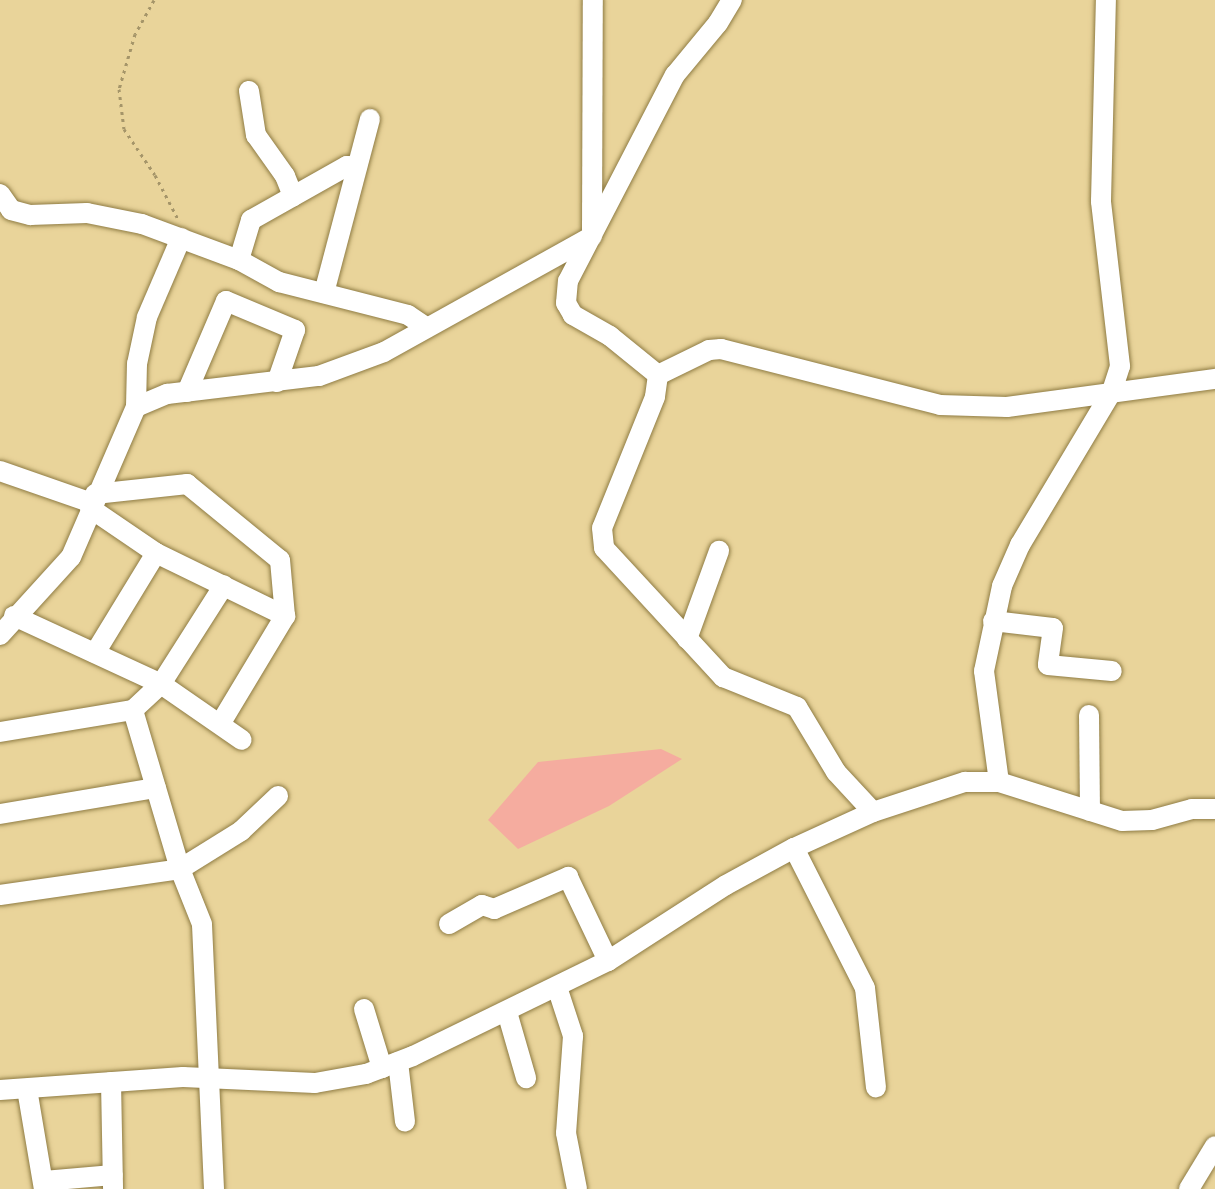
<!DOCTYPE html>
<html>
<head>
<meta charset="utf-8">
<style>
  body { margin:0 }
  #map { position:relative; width:1215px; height:1189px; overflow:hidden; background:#e9d49a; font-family:Overpass,sans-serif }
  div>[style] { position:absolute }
  .green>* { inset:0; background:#f5ac9f }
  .path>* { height:3px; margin-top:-1.5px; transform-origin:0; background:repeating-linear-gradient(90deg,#a59569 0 3px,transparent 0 7.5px) }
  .roads { filter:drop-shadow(0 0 2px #8f7c44) drop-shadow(0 0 2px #8f7c44) }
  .minor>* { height:20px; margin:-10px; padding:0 10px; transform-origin:10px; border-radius:10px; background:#fff }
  span { translate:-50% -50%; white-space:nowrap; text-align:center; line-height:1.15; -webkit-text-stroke:6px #fef6df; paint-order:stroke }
</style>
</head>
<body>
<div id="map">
  <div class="green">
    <div style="clip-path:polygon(661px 749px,682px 759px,609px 806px,518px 849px,488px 820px,538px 762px)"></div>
  </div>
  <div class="path">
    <div style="left:154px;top:0;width:39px;rotate:119deg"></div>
    <div style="left:135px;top:34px;width:57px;rotate:106.2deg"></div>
    <div style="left:119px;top:89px;width:40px;rotate:82.9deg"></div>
    <div style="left:124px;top:129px;width:55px;rotate:56deg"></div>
    <div style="left:155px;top:175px;width:52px;rotate:62.4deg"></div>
  </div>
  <div class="roads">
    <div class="minor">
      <div style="left:249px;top:91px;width:45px;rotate:81deg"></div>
      <div style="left:256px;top:135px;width:50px;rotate:54.7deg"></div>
      <div style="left:285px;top:176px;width:22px;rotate:68deg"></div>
      <div style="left:0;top:194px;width:19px;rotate:55deg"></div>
      <div style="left:11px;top:210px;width:20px;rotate:15deg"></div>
      <div style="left:30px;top:215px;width:57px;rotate:-2deg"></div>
      <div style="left:87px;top:213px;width:56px;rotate:11.3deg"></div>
      <div style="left:142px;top:224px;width:103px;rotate:20.4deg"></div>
      <div style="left:239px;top:260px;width:46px;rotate:28.8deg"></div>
      <div style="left:279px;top:282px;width:133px;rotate:14.3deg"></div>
      <div style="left:408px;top:315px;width:22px;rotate:34deg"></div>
      <div style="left:592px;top:230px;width:230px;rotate:-89.8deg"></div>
      <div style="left:239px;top:260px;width:42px;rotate:-73.3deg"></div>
      <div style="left:251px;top:220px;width:110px;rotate:-29.4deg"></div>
      <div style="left:347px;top:166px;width:10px;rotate:6deg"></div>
      <div style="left:324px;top:293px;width:180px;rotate:-75.2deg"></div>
      <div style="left:658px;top:375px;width:57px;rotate:-26.1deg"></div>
      <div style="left:709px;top:350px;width:12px;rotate:-5deg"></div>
      <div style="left:721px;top:349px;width:226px;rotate:14.3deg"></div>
      <div style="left:940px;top:405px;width:67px;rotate:1.7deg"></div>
      <div style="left:1007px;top:407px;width:210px;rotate:-7.7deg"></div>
      <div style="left:658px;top:375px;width:22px;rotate:98deg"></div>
      <div style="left:655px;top:397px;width:141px;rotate:112deg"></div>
      <div style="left:602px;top:528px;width:20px;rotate:84deg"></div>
      <div style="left:604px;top:548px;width:176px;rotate:47.3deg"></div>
      <div style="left:723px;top:677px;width:80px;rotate:22.1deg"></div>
      <div style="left:797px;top:707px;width:76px;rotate:59deg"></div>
      <div style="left:836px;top:772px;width:54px;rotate:47.2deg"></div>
      <div style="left:658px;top:375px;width:62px;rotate:-140.9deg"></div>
      <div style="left:610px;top:336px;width:43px;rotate:-150.4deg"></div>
      <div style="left:573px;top:315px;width:14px;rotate:-120deg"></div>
      <div style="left:566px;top:303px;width:22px;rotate:-85deg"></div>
      <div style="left:568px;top:281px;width:232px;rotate:-62.6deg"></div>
      <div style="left:675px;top:75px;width:67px;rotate:-50.4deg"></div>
      <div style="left:718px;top:23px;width:27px;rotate:-59deg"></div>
      <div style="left:187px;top:392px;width:99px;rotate:-66.8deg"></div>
      <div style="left:226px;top:301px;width:75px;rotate:22.8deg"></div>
      <div style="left:295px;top:330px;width:55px;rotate:109.1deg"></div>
      <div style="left:136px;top:407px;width:34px;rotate:-23deg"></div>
      <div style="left:167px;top:394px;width:153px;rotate:-6.8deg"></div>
      <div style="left:319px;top:376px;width:69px;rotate:-20.3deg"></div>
      <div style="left:384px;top:352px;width:238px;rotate:-29.1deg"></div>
      <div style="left:0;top:471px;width:97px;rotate:19.2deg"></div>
      <div style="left:95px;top:494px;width:93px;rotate:-6.2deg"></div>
      <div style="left:187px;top:484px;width:120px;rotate:39.3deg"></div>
      <div style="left:280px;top:560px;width:56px;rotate:84.9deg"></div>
      <div style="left:285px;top:616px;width:126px;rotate:121deg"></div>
      <div style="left:90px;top:508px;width:80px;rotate:34.3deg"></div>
      <div style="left:156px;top:553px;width:144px;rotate:26deg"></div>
      <div style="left:14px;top:616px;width:162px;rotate:24.8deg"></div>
      <div style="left:161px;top:684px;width:98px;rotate:34.7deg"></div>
      <div style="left:993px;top:621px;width:60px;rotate:6.7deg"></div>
      <div style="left:1053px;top:628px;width:37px;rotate:98deg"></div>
      <div style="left:1048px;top:665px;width:64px;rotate:5.4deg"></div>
      <div style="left:0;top:635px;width:105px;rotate:-47.7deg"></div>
      <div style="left:71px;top:557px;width:163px;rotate:-66.6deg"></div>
      <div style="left:136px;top:407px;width:43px;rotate:-88.7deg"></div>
      <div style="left:137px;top:364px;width:48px;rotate:-78deg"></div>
      <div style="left:147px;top:317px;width:86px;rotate:-66.7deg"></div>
      <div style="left:687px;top:639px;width:94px;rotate:-70deg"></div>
      <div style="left:95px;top:653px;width:117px;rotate:-58.6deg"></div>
      <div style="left:1089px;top:715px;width:96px;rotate:89.4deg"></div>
      <div style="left:0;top:732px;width:135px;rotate:-9.4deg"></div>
      <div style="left:999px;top:782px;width:112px;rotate:-97.7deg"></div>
      <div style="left:984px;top:671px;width:87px;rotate:-78deg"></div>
      <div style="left:1002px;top:586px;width:45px;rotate:-66.3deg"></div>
      <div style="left:1020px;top:545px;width:179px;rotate:-59.1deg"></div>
      <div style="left:1112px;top:391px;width:26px;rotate:-72deg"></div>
      <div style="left:1120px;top:366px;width:166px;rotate:-96.6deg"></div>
      <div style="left:1101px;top:201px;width:201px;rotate:-88.6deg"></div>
      <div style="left:0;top:814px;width:158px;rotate:-9.5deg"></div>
      <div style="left:794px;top:848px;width:157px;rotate:63.1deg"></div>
      <div style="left:865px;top:988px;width:100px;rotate:83.7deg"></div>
      <div style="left:0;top:895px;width:182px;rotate:-8.2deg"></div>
      <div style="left:180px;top:869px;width:72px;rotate:-31.9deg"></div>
      <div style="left:241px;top:831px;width:51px;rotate:-43.4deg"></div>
      <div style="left:449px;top:924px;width:38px;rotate:-30deg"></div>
      <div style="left:482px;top:905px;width:13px;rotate:18deg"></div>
      <div style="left:494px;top:909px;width:81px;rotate:-23.4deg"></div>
      <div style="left:568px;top:877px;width:93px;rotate:64.5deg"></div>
      <div style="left:557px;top:987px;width:52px;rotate:71.9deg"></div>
      <div style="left:573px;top:1036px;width:97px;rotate:94.1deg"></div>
      <div style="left:566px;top:1133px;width:57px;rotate:78.9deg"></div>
      <div style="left:364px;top:1009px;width:62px;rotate:73deg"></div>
      <div style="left:507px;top:1012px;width:69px;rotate:73.9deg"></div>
      <div style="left:398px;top:1062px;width:60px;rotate:83.3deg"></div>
      <div style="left:111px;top:1082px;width:107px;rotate:88.9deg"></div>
      <div style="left:27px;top:1089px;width:101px;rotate:80.4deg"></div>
      <div style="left:0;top:1090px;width:183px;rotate:-4.1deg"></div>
      <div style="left:183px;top:1077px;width:132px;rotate:2.6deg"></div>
      <div style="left:315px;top:1083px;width:52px;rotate:-10deg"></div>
      <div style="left:366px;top:1074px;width:50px;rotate:-21deg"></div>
      <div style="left:413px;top:1056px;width:217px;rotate:-26deg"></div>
      <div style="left:608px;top:961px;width:140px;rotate:-32.8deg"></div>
      <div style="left:726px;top:885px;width:77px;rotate:-28.6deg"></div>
      <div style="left:794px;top:848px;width:87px;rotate:-24.5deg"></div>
      <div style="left:873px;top:812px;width:97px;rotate:-18.1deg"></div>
      <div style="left:965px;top:782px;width:34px"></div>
      <div style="left:999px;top:782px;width:129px;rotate:17.6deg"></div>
      <div style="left:1122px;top:821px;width:30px;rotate:-2deg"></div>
      <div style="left:1152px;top:820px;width:41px;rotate:-15.4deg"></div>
      <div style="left:1192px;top:809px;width:23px"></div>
      <div style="left:44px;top:1181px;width:69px;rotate:-5deg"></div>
      <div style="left:214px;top:1189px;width:265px;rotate:-92.6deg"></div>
      <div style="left:202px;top:924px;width:59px;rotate:-111.8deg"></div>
      <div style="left:180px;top:869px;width:166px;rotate:-106.5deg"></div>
      <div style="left:133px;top:710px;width:38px;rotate:-43deg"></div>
      <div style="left:161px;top:684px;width:117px;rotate:-57.5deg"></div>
      <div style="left:1189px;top:1189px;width:50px;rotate:-58.8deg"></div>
    </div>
  </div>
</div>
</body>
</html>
